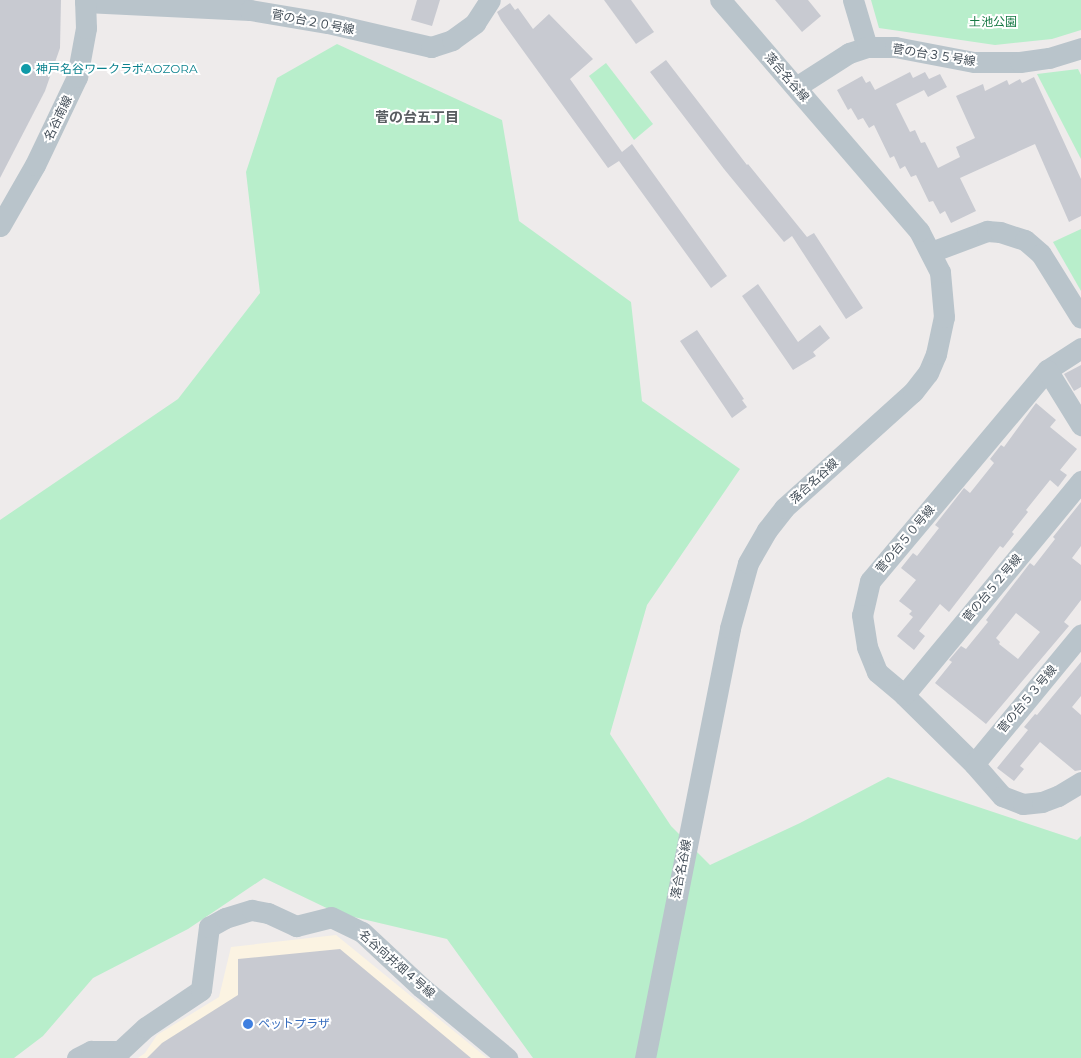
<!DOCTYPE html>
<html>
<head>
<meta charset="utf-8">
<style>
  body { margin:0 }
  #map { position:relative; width:1081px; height:1058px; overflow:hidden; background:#eeebeb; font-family:Montserrat,"Noto Sans JP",sans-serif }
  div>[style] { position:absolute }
  .commercial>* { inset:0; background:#fbf3e2 }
  .green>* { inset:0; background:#b8eecb }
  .building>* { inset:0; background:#c8cad1 }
  .minor>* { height:21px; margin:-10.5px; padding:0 10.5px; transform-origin:10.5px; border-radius:10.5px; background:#b9c4cb }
  .dots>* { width:14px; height:14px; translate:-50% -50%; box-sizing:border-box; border:2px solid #fff; border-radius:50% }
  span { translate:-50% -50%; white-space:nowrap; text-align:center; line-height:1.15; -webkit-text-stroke:4px #fff; paint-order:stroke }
  .street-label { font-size:12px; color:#444f59 }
  .park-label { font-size:12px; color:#167944 }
  .culture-label { font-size:12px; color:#0d838f }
  .left { translate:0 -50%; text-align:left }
  .shop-label { font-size:12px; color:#366cbe }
  .neighbourhood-label { font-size:14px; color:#585c60; font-weight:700 }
</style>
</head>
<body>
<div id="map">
  <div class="commercial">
    <div style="clip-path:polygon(336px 935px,487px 1058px,138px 1058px,145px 1053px,157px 1035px,219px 997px,231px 947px)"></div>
  </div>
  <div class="green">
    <div style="clip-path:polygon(871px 0,1081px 0,1081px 30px,1052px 39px,995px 45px,879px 28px)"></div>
    <div style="clip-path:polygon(337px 44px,502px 120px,519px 221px,631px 302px,642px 401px,740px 469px,647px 605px,610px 734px,671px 826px,710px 865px,800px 823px,888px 777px,1077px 840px,1081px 836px,1081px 1058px,533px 1058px,447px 939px,337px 913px,264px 878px,188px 929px,93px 978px,43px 1036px,14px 1058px,0 1058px,0 520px,178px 399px,260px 293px,246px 172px,277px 78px)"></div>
    <div style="clip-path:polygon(606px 63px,653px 124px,634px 140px,589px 76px)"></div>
    <div style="clip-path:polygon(1078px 69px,1081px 75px,1081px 159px,1037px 74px)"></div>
    <div style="clip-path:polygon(1081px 229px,1081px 291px,1053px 242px)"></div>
  </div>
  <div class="building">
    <div style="clip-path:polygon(0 0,61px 0,60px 48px,45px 91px,0 178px)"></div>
    <div style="clip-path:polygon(417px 0,440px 0,432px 26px,411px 20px)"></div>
    <div style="clip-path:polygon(604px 0,631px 0,654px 32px,636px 44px)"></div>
    <div style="clip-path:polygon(775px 0,808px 0,821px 16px,802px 32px)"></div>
    <div style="clip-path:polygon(510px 3px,515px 10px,518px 8px,533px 29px,549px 14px,593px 59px,570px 79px,622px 152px,632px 144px,727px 276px,711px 288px,619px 161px,608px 168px,501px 20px,497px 12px)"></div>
    <div style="clip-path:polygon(666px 60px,747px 165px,748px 164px,807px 237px,814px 233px,863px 308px,846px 319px,792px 236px,784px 242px,724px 169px,650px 72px)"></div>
    <div style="clip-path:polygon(910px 72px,913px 78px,925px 72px,929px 79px,940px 74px,947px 87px,928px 97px,924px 90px,896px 104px,910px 132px,915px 130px,921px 143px,925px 142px,938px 168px,960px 157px,956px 147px,975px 138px,956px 96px,983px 84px,985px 91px,1007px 80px,1009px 85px,1020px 79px,1022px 83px,1034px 77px,1081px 179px,1081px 216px,1069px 222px,1035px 144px,960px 178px,976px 211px,951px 223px,945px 211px,940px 214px,933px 201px,929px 202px,916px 175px,911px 177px,905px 166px,900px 169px,894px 156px,890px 158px,874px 125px,869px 128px,863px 118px,858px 120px,851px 108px,848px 110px,837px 90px,862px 76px,866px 83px,870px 81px,875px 90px)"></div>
    <div style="clip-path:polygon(758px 284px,798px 342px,820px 325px,830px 338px,813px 352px,816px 356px,793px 370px,742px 296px)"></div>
    <div style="clip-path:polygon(697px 330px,744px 399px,742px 400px,747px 407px,732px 418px,680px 341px)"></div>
    <div style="clip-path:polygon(1081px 365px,1081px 387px,1074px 391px,1064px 374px)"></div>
    <div style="clip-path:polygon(1036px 403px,1056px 420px,1050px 427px,1077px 449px,1060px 470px,1067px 475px,1058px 487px,1050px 480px,1026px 510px,1028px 512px,1012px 532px,1014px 534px,1003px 548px,1000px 546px,949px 612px,940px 604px,919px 631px,925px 636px,914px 650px,897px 636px,913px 617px,909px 614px,912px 611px,899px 601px,916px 580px,901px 568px,913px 553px,917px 556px,939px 528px,935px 525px,964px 488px,970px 493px,994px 463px,990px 459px,1001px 445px,1004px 447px)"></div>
    <div style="clip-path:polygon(evenodd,1081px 502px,1081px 546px,1072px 558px,1081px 565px,1081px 600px,1064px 622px,1069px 626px,986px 724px,935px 683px,952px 662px,949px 660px,961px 646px,966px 649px,988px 622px,986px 620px,1030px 563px,1034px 566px,1055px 539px,1053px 537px,1081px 502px,1016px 613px,1040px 632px,1018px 659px,999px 644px,1000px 642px,996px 638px,1016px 613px)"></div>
    <div style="clip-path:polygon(1081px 662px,1081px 696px,1072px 707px,1081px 715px,1081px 770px,1075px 771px,1040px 742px,1020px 766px,1024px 769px,1014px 781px,997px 768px,1028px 730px,1024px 727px,1035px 714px,1037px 715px)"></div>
    <div style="clip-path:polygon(340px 949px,471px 1058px,147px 1058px,162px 1043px,238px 995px,238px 959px)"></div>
  </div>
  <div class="minor">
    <div style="left:853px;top:0;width:49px;rotate:73.4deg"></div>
    <div style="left:85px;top:2px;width:165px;rotate:2.8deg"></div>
    <div style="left:250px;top:10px;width:79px;rotate:9.5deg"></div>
    <div style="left:328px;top:23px;width:106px;rotate:13.1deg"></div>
    <div style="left:431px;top:47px;width:22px;rotate:-18deg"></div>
    <div style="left:452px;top:40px;width:29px;rotate:-36deg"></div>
    <div style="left:475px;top:23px;width:27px;rotate:-57deg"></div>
    <div style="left:796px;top:87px;width:63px;rotate:-32.7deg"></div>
    <div style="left:849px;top:53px;width:19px;rotate:-18deg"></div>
    <div style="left:867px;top:47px;width:28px"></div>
    <div style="left:895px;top:47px;width:80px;rotate:10.8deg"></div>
    <div style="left:974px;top:62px;width:46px"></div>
    <div style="left:1020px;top:62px;width:29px;rotate:-8deg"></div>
    <div style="left:1049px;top:58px;width:34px;rotate:-17deg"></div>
    <div style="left:0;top:226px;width:70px;rotate:-60.2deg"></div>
    <div style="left:35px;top:165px;width:98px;rotate:-64.5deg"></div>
    <div style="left:77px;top:77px;width:50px;rotate:-79.6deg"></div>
    <div style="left:86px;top:28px;width:28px;rotate:-92deg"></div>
    <div style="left:931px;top:252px;width:60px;rotate:-20.6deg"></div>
    <div style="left:987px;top:231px;width:13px;rotate:4deg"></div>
    <div style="left:1000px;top:232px;width:26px;rotate:18deg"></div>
    <div style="left:1025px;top:240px;width:21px;rotate:41deg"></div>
    <div style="left:1041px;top:254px;width:75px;rotate:58deg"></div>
    <div style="left:1081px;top:348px;width:40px;rotate:147.1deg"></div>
    <div style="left:1047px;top:370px;width:275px;rotate:130deg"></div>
    <div style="left:870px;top:581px;width:35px;rotate:103deg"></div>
    <div style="left:862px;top:615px;width:32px;rotate:81deg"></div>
    <div style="left:867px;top:647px;width:27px;rotate:68deg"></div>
    <div style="left:877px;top:672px;width:35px;rotate:40deg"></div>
    <div style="left:904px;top:695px;width:98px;rotate:44.6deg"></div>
    <div style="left:974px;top:764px;width:43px;rotate:48.8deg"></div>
    <div style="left:1002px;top:796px;width:22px;rotate:21deg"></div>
    <div style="left:1023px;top:804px;width:19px;rotate:-6deg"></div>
    <div style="left:1042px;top:802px;width:17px;rotate:-21deg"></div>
    <div style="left:1058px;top:796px;width:27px;rotate:-31deg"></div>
    <div style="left:1047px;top:370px;width:65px;rotate:58.3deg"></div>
    <div style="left:904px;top:695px;width:278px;rotate:-50.4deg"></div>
    <div style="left:974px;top:764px;width:168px;rotate:-50.5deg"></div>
    <div style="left:77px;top:1058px;width:16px;rotate:-27deg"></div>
    <div style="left:91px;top:1051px;width:29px"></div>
    <div style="left:117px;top:1058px;width:8px;rotate:-67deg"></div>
    <div style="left:120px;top:1051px;width:35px;rotate:-43deg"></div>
    <div style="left:146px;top:1027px;width:66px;rotate:-33.9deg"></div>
    <div style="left:201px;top:990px;width:64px;rotate:-82.8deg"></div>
    <div style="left:209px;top:927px;width:18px;rotate:-29deg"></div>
    <div style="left:225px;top:918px;width:28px;rotate:-17deg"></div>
    <div style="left:252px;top:910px;width:16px;rotate:11deg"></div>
    <div style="left:268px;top:913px;width:31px;rotate:25deg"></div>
    <div style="left:296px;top:926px;width:36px;rotate:-14deg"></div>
    <div style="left:331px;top:917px;width:34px;rotate:26deg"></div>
    <div style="left:362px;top:932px;width:81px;rotate:43deg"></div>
    <div style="left:421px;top:987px;width:112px;rotate:39.5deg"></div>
    <div style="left:645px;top:1058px;width:438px;rotate:-78.8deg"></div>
    <div style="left:730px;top:628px;width:67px;rotate:-74.5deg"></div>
    <div style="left:748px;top:563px;width:38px;rotate:-60deg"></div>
    <div style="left:767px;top:530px;width:28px;rotate:-52deg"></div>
    <div style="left:784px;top:508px;width:173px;rotate:-42deg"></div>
    <div style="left:913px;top:392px;width:24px;rotate:-52deg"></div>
    <div style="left:928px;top:373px;width:21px;rotate:-67deg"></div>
    <div style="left:936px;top:354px;width:38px;rotate:-78deg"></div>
    <div style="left:944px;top:317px;width:45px;rotate:-95.1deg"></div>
    <div style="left:940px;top:272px;width:46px;rotate:-117.1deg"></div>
    <div style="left:919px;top:231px;width:305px;rotate:-130.7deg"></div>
  </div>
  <div class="dots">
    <div style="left:26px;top:69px;background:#0f9aa8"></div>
    <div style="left:248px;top:1024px;background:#3f7fe0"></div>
  </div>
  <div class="street-label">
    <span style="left:313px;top:22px;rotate:11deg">菅の台２０号線</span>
    <span style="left:934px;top:55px;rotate:9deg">菅の台３５号線</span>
    <span style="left:787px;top:77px;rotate:49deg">落合名谷線</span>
    <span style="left:58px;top:118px;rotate:-64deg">名谷南線</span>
    <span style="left:814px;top:481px;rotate:-42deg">落合名谷線</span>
    <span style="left:905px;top:539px;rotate:-50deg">菅の台５０号線</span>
    <span style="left:992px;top:588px;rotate:-50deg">菅の台５２号線</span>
    <span style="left:1027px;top:699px;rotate:-50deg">菅の台５３号線</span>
    <span style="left:681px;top:869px;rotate:-79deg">落合名谷線</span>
    <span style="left:397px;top:964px;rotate:41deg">名谷向井畑４号線</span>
  </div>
  <div class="park-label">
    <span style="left:993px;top:22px">土池公園</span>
  </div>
  <div class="culture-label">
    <span class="left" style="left:36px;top:69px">神戸名谷ワークラボAOZORA</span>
  </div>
  <div class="shop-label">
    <span class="left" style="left:258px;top:1024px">ペットプラザ</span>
  </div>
  <div class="neighbourhood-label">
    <span style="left:417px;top:117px">菅の台五丁目</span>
  </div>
</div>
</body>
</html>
